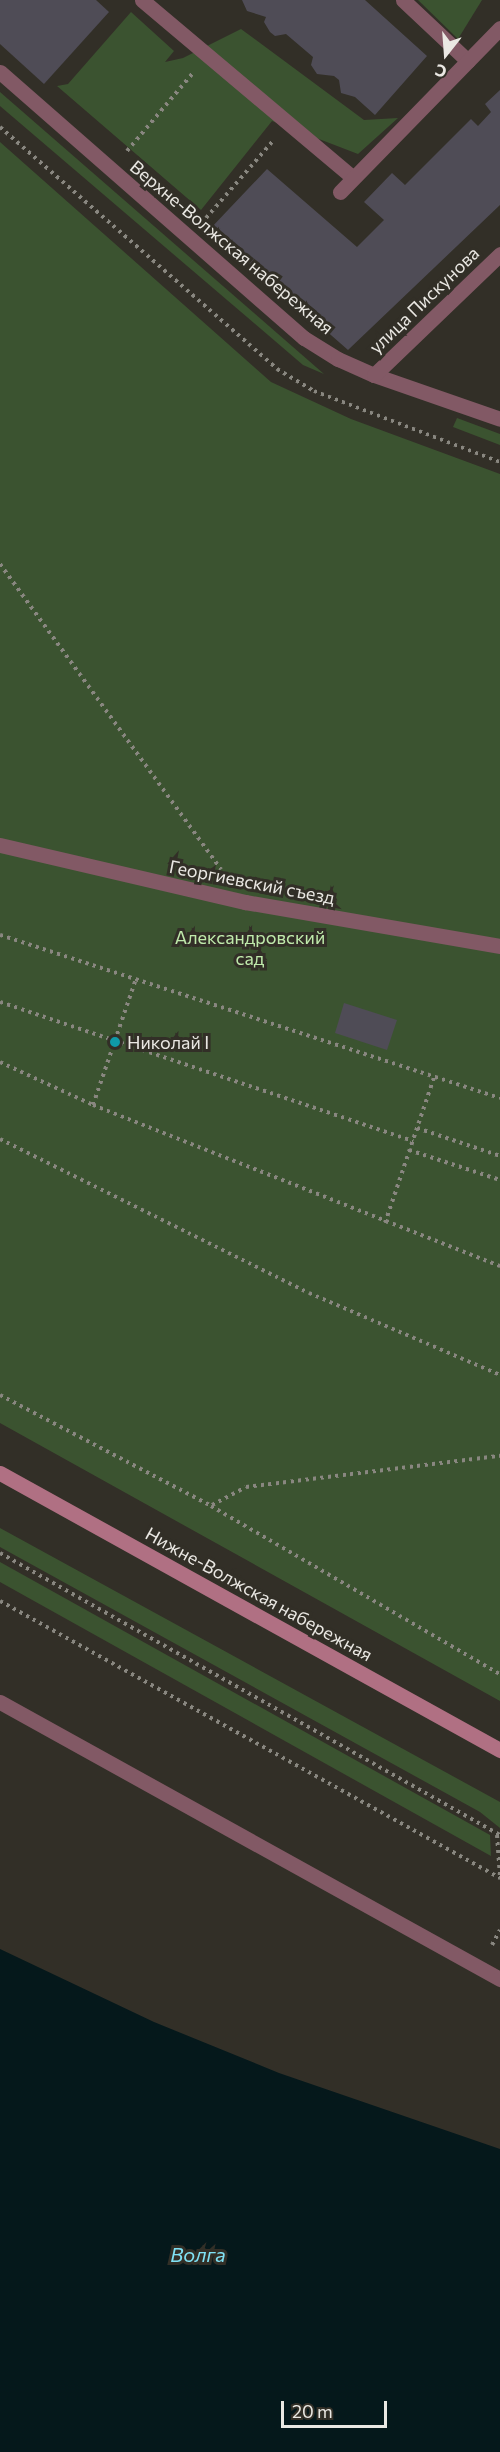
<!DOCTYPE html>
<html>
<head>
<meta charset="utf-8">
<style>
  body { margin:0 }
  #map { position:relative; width:500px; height:2452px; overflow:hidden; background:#322f27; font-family:Commissioner,sans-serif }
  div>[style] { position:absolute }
  .green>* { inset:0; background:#3b5330 }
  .water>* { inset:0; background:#05181b }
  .building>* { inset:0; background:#4f4c56 }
  .path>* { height:4px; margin-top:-2px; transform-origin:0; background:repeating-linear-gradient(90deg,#898780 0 3px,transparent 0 7.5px) }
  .service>* { height:15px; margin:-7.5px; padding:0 7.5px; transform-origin:7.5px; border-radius:7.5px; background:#825965 }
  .minor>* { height:15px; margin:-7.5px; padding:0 7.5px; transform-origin:7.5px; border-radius:7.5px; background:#825965 }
  .secondary>* { height:15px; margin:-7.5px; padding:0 7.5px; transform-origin:7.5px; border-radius:7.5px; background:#b07083 }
  .dots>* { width:16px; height:16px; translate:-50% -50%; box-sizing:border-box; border:3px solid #322f27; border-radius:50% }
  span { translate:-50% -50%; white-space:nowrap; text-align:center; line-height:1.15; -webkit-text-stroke:6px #322f27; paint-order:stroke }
  .street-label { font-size:18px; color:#eae8e3 }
  .park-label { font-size:18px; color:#bfeaab }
  .poi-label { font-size:18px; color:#eae8e3 }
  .left { translate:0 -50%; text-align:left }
  .water-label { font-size:20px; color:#80e2f4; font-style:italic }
  .north { position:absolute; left:416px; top:24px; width:60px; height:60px; -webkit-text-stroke:4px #322f27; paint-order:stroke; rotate:197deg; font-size:16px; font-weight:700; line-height:24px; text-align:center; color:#eae8e3 }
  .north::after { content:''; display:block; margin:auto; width:21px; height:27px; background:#eae8e3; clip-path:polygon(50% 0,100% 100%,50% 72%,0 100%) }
  .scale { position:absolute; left:281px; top:2401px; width:106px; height:27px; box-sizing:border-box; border:3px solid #eae8e3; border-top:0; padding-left:8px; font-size:18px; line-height:21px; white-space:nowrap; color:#eae8e3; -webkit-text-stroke:4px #322f27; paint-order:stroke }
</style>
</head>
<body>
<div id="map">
  <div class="green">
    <div style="clip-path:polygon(418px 0,482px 0,458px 39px)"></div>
    <div style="clip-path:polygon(131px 12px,174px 51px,165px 62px,183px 58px,241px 29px,364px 120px,398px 118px,358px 154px,272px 121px,201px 210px,57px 86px,68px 84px)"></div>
    <div style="clip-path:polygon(0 92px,324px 374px,303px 365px,0 106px)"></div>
    <div style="clip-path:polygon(0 142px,271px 382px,351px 419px,500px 474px,500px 1701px,0 1423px)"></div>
    <div style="clip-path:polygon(457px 418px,500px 434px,500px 445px,453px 427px)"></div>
    <div style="clip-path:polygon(0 1528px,500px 1802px,500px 1828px,480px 1812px,0 1547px)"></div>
    <div style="clip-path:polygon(0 1562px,490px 1835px,491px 1856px,0 1582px)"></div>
  </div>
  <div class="water">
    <div style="clip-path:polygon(0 1949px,154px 2022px,279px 2073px,500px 2149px,500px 2452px,0 2452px)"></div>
  </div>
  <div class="building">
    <div style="clip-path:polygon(0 0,96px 0,109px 12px,44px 84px,0 44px)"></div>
    <div style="clip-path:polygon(242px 0,365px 0,427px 56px,375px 115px,355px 97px,341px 93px,339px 80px,334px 76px,317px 74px,311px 65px,313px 57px,286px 34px,275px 36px,270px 32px,264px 22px,266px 17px,247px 11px)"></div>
    <div style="clip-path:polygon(500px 90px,500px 205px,348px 350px,210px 229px,267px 169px,357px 247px,384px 220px,364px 202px,392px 173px,405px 185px,471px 119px,478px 126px,491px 112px,485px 104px)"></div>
    <div style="clip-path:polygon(344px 1003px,397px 1020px,387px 1050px,335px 1033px)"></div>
  </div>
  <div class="path">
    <div style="left:0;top:127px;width:368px;rotate:41.1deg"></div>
    <div style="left:277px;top:369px;width:43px;rotate:30.7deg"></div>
    <div style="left:314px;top:391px;width:199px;rotate:20.9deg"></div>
    <div style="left:127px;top:151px;width:101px;rotate:-49.8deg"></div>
    <div style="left:206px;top:218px;width:101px;rotate:-49deg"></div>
    <div style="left:0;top:564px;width:377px;rotate:54.1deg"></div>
    <div style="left:0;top:935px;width:526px;rotate:18.06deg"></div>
    <div style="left:0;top:1002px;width:436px;rotate:18.6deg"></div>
    <div style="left:0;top:1062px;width:102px;rotate:24.8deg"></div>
    <div style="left:93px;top:1105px;width:438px;rotate:21.6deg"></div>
    <div style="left:93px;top:1105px;width:133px;rotate:-71.2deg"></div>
    <div style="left:417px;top:1128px;width:88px;rotate:18.6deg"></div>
    <div style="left:0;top:1139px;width:345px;rotate:26.5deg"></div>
    <div style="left:309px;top:1293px;width:208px;rotate:23.2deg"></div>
    <div style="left:409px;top:1150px;width:96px;rotate:18.2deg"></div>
    <div style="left:385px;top:1223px;width:154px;rotate:-71.4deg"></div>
    <div style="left:0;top:1395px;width:238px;rotate:27.7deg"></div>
    <div style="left:211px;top:1506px;width:334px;rotate:30.2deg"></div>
    <div style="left:212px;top:1505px;width:38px;rotate:-28deg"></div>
    <div style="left:246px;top:1487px;width:256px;rotate:-7deg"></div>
    <div style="left:0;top:1553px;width:574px;rotate:29.42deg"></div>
    <div style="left:0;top:1601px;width:572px;rotate:28.99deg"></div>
    <div style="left:497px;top:1835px;width:42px;rotate:85.9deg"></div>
    <div style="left:492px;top:1945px;width:17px;rotate:-62deg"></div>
  </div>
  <div class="service">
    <div style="left:142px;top:0;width:275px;rotate:40.1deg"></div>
    <div style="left:403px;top:0;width:89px;rotate:43.2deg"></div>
    <div style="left:340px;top:192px;width:229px;rotate:-45.7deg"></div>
    <div style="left:0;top:1702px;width:572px;rotate:28.99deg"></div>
  </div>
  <div class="minor">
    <div style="left:0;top:72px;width:404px;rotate:41.2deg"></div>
    <div style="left:304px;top:338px;width:40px;rotate:32deg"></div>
    <div style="left:338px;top:359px;width:39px;rotate:24deg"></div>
    <div style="left:374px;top:375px;width:133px;rotate:19.2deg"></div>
    <div style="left:374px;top:375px;width:175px;rotate:-43.8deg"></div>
    <div style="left:0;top:845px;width:252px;rotate:13.1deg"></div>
    <div style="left:245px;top:902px;width:259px;rotate:9.8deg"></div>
  </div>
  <div class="secondary">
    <div style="left:0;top:1473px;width:572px;rotate:28.99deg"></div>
  </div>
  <div class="dots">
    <div style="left:115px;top:1042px;background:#0f9aa8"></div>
  </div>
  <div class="street-label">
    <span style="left:232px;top:247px;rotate:40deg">Верхне-Волжская набережная</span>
    <span style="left:424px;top:300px;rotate:-44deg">улица Пискунова</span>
    <span style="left:252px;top:882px;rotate:11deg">Георгиевский съезд</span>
    <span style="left:259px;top:1594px;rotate:29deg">Нижне-Волжская набережная</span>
  </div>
  <div class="park-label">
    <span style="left:250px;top:948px">Александровский<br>сад</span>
  </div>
  <div class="poi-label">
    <span class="left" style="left:127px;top:1042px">Николай I</span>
  </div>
  <div class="water-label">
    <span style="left:198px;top:2254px">Волга</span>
  </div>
  <div class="north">С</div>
  <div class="scale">20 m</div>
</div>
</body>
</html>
